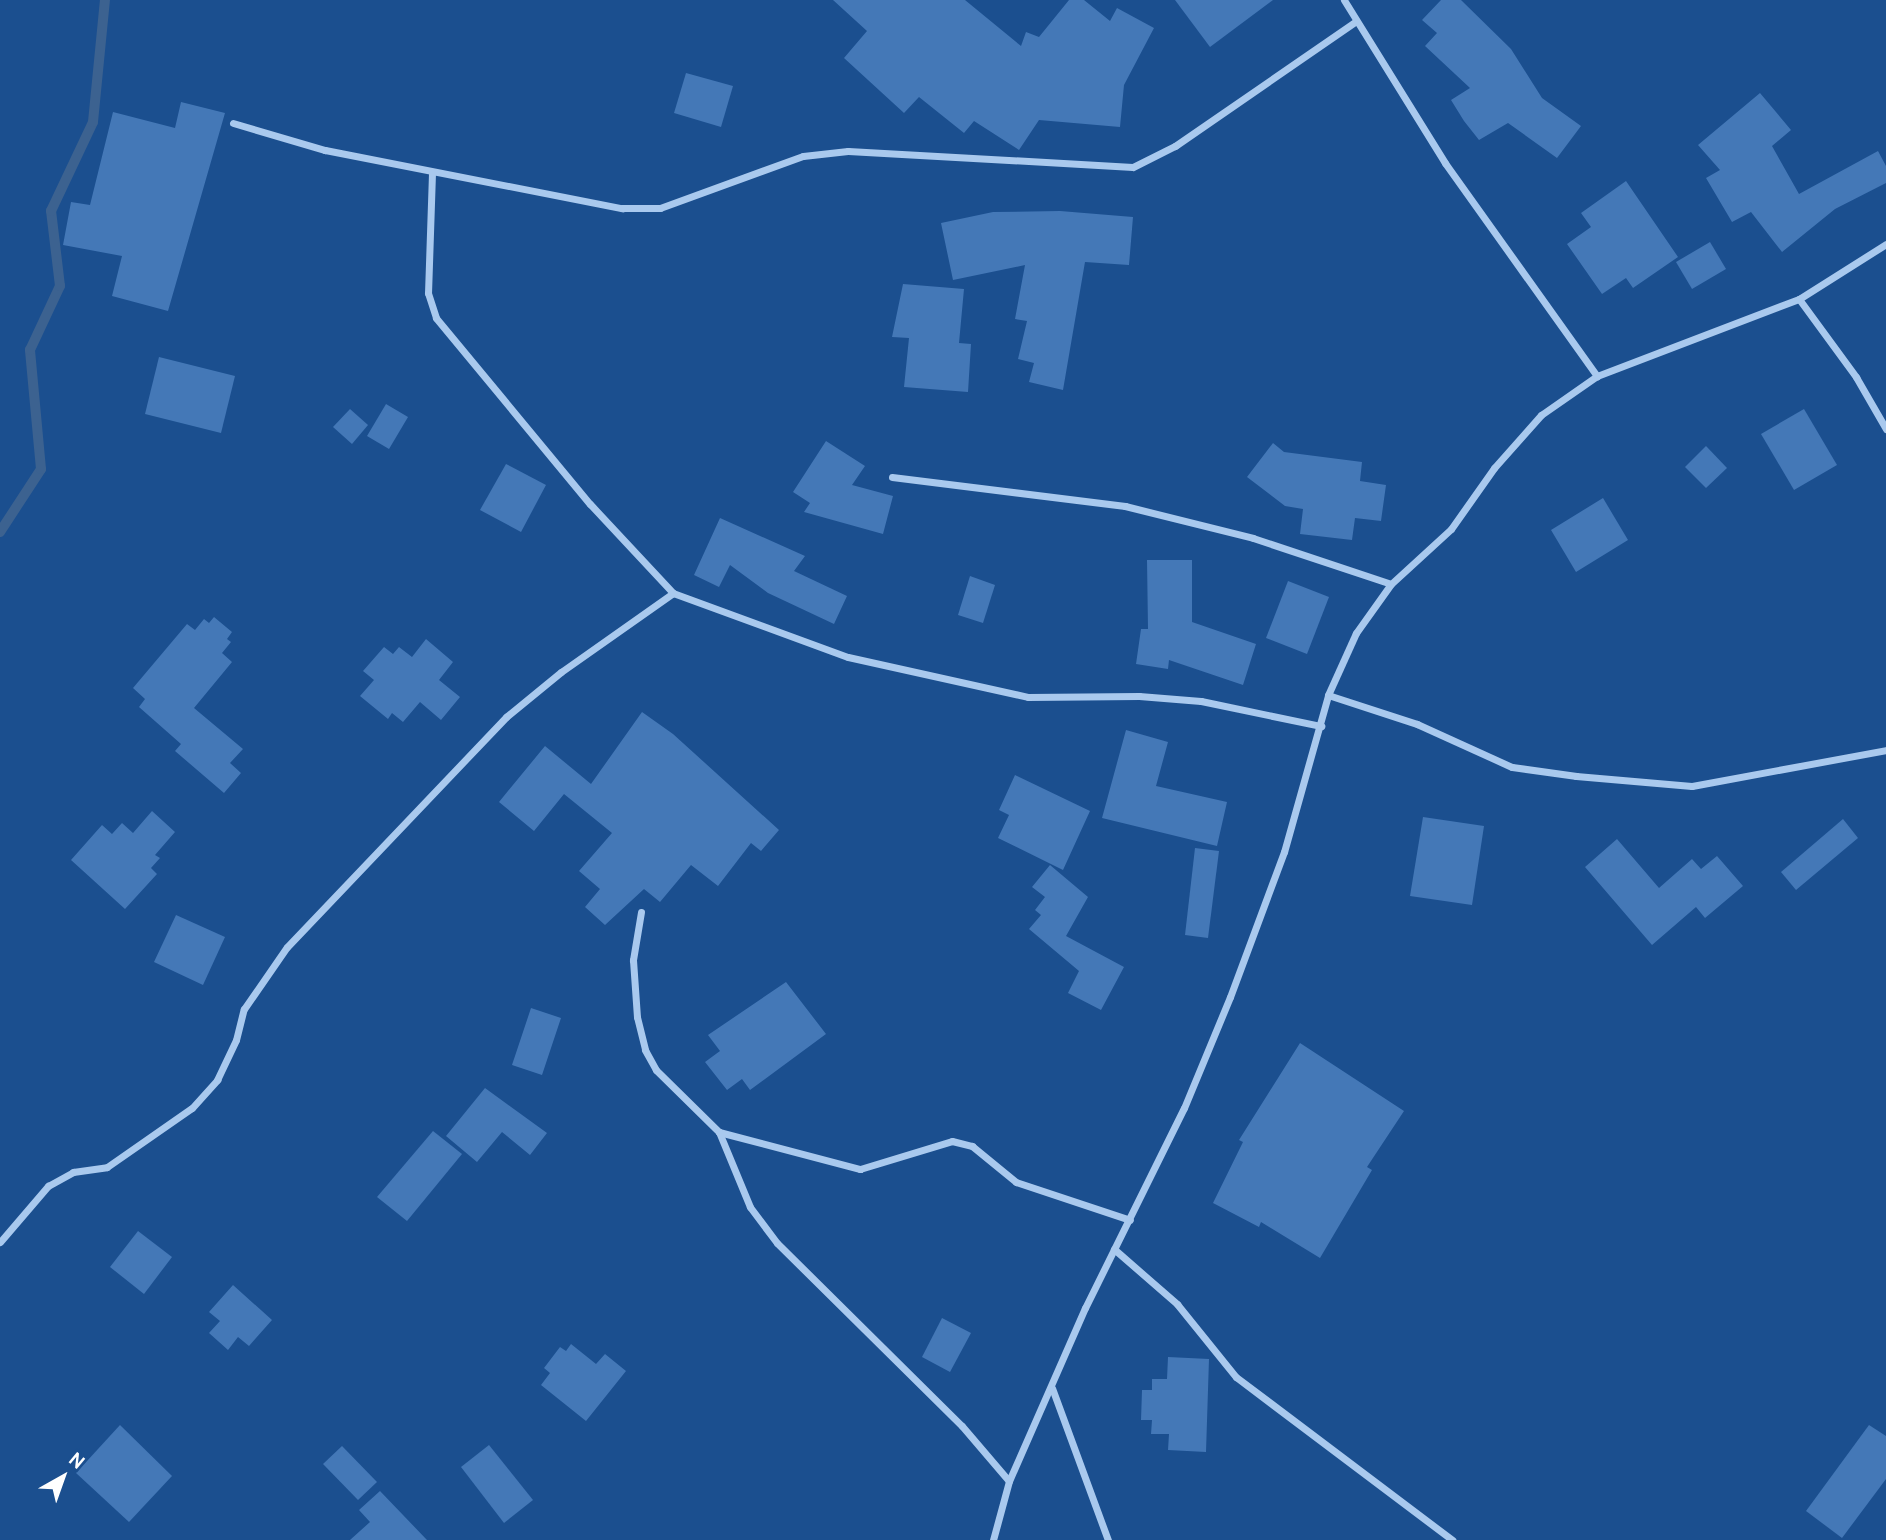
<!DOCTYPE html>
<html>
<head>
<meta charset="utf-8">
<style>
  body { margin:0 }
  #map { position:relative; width:1886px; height:1540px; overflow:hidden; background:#1b4f8f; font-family:Cabin,sans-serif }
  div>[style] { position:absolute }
  .stream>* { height:10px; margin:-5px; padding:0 5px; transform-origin:5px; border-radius:5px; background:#3c6290 }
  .building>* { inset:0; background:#4478b7 }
  .minor>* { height:7px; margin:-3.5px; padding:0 3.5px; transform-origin:3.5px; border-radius:3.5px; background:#a9c9ee }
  span { translate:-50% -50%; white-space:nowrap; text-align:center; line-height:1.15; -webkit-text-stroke:7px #1b4f8f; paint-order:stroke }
  .north { position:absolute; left:28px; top:1442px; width:70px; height:70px; -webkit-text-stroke:5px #1b4f8f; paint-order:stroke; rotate:40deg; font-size:19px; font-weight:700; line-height:28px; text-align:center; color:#fff }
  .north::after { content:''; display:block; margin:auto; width:24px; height:32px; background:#fff; clip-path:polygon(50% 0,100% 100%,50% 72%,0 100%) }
</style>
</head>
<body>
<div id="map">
  <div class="stream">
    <div style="left:0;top:532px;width:75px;rotate:-56.9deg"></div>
    <div style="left:41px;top:469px;width:120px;rotate:-95.3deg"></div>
    <div style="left:30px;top:350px;width:71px;rotate:-64.9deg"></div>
    <div style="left:60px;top:286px;width:76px;rotate:-96.8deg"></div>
    <div style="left:51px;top:211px;width:98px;rotate:-64.7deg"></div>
    <div style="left:93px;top:122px;width:123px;rotate:-84.4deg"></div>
  </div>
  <div class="building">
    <div style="clip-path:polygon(833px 0,965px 0,1021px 46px,1026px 32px,1039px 37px,1069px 0,1084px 0,1110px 21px,1117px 8px,1154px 28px,1124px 85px,1120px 127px,1039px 120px,1019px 150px,974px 121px,964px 133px,919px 97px,904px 113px,844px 58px,867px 31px)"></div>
    <div style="clip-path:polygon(1175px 0,1273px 0,1210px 47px)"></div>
    <div style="clip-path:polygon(1441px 0,1461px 0,1511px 49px,1542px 98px,1581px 126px,1557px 158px,1508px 123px,1479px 140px,1464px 121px,1451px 100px,1470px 88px,1425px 46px,1437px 33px,1422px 20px)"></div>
    <div style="clip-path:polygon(686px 73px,733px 86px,721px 127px,674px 113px)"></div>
    <div style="clip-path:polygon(1760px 93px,1791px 130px,1772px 146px,1799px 194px,1878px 151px,1886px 166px,1886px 183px,1835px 209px,1782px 252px,1751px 212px,1732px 222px,1706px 178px,1720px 170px,1698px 145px)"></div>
    <div style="clip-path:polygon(181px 102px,225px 113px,168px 311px,112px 296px,122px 256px,63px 245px,71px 202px,90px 205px,113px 112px,175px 128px)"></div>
    <div style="clip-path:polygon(1626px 181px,1678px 257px,1633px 288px,1626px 278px,1602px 294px,1567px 244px,1591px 227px,1581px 213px)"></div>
    <div style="clip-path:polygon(1060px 211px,1133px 217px,1129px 265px,1085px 262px,1063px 390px,1029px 382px,1034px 363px,1018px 359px,1027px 321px,1015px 319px,1025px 265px,953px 280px,941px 223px,993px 212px)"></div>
    <div style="clip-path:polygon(1710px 242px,1726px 269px,1692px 289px,1676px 262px)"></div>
    <div style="clip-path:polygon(903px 284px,964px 289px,959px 343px,971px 344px,968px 392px,904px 387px,909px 338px,892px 337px)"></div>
    <div style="clip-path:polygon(159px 357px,235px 376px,221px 433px,145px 414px)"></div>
    <div style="clip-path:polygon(386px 404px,408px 417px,389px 449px,367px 436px)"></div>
    <div style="clip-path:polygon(350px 409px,368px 425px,352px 444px,333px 427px)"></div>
    <div style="clip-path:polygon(1804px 409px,1837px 465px,1794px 490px,1761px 434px)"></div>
    <div style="clip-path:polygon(826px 441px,865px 466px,852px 485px,893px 496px,883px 534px,804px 512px,810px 503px,793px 492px)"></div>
    <div style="clip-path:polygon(1273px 443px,1284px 452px,1362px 462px,1360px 481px,1386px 485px,1381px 521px,1355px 518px,1352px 540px,1300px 534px,1303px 509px,1285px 506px,1247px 477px)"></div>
    <div style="clip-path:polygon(1706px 446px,1727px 468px,1706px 488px,1685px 467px)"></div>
    <div style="clip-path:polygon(506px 464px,546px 485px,521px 532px,480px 510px)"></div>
    <div style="clip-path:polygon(1603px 498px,1628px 540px,1576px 572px,1551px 530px)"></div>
    <div style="clip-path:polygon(720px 518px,805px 556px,794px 571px,847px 596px,834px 624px,768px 593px,730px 565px,719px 587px,694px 575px)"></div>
    <div style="clip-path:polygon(1147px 560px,1192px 560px,1192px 622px,1256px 644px,1243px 685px,1169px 660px,1168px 669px,1136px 664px,1141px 629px,1148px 629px)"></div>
    <div style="clip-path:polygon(970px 576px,995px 585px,983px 623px,958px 615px)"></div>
    <div style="clip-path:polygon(1288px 581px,1329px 597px,1307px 654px,1266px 638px)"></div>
    <div style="clip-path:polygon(214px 617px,232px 632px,227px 639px,231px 642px,222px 653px,232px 662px,194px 708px,243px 749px,230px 763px,241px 773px,224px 793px,175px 751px,181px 744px,139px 707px,145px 699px,133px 688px,187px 624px,195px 630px,204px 619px,209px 623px)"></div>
    <div style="clip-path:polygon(426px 639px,453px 662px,439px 680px,460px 697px,441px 720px,420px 702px,403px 722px,392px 713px,388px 719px,360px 696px,374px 680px,363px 671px,384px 647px,393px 654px,399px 647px,412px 657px)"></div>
    <div style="clip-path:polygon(642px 712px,673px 734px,779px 830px,761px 851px,751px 843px,718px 886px,691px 865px,660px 902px,644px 889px,605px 925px,585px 907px,600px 889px,579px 871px,612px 833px,564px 794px,534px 831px,499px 802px,545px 746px,591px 784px)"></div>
    <div style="clip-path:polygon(1126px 730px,1168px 742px,1156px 786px,1227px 802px,1217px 846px,1102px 818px)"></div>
    <div style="clip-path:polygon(1015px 775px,1090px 811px,1063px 870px,998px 838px,1009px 815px,999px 810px)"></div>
    <div style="clip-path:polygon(152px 811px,175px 832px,155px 855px,160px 858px,151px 868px,157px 874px,125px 909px,71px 860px,102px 825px,112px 834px,122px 823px,133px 833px)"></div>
    <div style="clip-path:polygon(1423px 817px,1484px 826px,1472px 905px,1410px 896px)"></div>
    <div style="clip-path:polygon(1843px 819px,1858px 838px,1796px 890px,1781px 872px)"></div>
    <div style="clip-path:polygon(1617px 839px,1659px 888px,1692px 859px,1701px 869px,1717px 856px,1743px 886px,1705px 918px,1696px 907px,1652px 945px,1585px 867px)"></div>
    <div style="clip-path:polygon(1195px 848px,1219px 851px,1208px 938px,1185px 935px)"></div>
    <div style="clip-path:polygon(1050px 865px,1088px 897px,1066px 936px,1124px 967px,1101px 1010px,1068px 993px,1079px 971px,1029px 929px,1041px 915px,1035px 910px,1045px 897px,1032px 887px)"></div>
    <div style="clip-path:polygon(176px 915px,225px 937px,203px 985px,154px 962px)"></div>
    <div style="clip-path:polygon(786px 982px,826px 1034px,750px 1090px,742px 1079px,727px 1090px,705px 1062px,720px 1051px,708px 1035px)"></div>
    <div style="clip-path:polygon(531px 1008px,561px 1018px,542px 1075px,512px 1065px)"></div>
    <div style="clip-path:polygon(1300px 1043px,1404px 1111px,1367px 1167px,1372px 1170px,1320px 1258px,1261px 1222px,1259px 1227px,1213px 1203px,1243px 1142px,1239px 1140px)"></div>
    <div style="clip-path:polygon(485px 1088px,547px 1133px,530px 1155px,502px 1132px,477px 1162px,446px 1136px)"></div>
    <div style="clip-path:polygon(433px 1131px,462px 1154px,407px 1221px,377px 1197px)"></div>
    <div style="clip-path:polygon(138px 1231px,172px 1257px,144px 1294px,110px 1267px)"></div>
    <div style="clip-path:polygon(233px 1285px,272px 1320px,249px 1346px,238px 1337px,228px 1350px,209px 1333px,220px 1321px,209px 1312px)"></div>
    <div style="clip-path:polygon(942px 1318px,971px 1333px,950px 1372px,922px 1357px)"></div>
    <div style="clip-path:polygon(571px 1344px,596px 1364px,605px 1354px,626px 1371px,586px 1421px,541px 1385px,550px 1373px,544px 1368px,560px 1347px,566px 1351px)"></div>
    <div style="clip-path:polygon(1168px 1357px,1209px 1359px,1206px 1452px,1168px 1450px,1169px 1434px,1151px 1434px,1152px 1420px,1141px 1420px,1142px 1390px,1152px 1390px,1152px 1379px,1167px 1379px)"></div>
    <div style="clip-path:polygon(120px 1425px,172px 1476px,129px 1522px,76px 1473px)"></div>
    <div style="clip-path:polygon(1869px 1425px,1886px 1436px,1886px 1479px,1842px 1538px,1806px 1511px)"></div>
    <div style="clip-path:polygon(489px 1445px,533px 1500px,504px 1523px,461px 1467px)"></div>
    <div style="clip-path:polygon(342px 1446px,377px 1482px,358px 1500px,323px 1464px)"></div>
    <div style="clip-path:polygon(380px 1491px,427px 1540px,350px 1540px,370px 1522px,359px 1510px)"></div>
  </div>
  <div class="minor">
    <div style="left:1344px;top:0;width:192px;rotate:58.2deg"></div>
    <div style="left:1445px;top:163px;width:262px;rotate:54.5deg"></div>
    <div style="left:233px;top:123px;width:96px;rotate:16.4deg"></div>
    <div style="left:325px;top:150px;width:303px;rotate:11.1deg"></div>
    <div style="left:622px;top:208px;width:38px"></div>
    <div style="left:660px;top:208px;width:152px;rotate:-20deg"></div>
    <div style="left:803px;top:156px;width:45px;rotate:-6.3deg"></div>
    <div style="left:848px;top:151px;width:285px;rotate:3.2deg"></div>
    <div style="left:1133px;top:167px;width:47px;rotate:-26.6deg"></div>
    <div style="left:1175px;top:146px;width:220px;rotate:-34.6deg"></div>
    <div style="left:432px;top:173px;width:120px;rotate:91.9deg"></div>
    <div style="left:428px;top:293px;width:26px;rotate:72deg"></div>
    <div style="left:436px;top:318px;width:241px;rotate:50.4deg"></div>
    <div style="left:590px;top:504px;width:122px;rotate:47deg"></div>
    <div style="left:673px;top:593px;width:186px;rotate:20.1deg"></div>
    <div style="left:848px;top:657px;width:184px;rotate:12.5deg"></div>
    <div style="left:1028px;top:697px;width:111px;rotate:-0.5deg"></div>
    <div style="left:1139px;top:696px;width:62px;rotate:4.6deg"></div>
    <div style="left:1201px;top:701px;width:123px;rotate:11.8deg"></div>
    <div style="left:1799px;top:299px;width:97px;rotate:53.8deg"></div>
    <div style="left:1856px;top:377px;width:60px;rotate:60deg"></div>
    <div style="left:892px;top:477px;width:235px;rotate:7.1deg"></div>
    <div style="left:1125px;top:506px;width:132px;rotate:14deg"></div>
    <div style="left:1253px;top:538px;width:145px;rotate:18.4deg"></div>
    <div style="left:1328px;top:695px;width:94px;rotate:18deg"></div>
    <div style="left:1417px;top:724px;width:104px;rotate:24.4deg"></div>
    <div style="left:1512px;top:767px;width:65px;rotate:8deg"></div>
    <div style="left:1576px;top:776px;width:116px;rotate:4.9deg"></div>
    <div style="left:1692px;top:786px;width:197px;rotate:-10.5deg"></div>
    <div style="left:641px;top:912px;width:49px;rotate:99.5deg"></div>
    <div style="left:633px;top:960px;width:57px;rotate:86deg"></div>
    <div style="left:637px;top:1017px;width:34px;rotate:76deg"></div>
    <div style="left:645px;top:1050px;width:23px;rotate:61deg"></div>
    <div style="left:656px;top:1070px;width:88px;rotate:44.5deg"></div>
    <div style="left:719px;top:1132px;width:81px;rotate:67.5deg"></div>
    <div style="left:750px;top:1207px;width:45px;rotate:53.1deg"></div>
    <div style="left:777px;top:1243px;width:260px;rotate:44.7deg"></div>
    <div style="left:962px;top:1426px;width:72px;rotate:49.5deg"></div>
    <div style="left:719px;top:1132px;width:146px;rotate:14.7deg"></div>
    <div style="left:860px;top:1169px;width:96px;rotate:-16.9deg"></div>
    <div style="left:952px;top:1141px;width:21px;rotate:14deg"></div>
    <div style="left:972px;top:1146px;width:57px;rotate:39.3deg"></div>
    <div style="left:1016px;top:1182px;width:120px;rotate:18.4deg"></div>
    <div style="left:0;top:1242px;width:74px;rotate:-49.4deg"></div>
    <div style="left:48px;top:1186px;width:29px;rotate:-29deg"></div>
    <div style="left:73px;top:1172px;width:34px;rotate:-8deg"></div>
    <div style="left:107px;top:1167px;width:103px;rotate:-34.8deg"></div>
    <div style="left:192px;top:1108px;width:38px;rotate:-48deg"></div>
    <div style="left:217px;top:1080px;width:44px;rotate:-64.6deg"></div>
    <div style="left:236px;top:1040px;width:32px;rotate:-76deg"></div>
    <div style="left:244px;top:1009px;width:75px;rotate:-55.3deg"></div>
    <div style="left:287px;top:947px;width:318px;rotate:-46.4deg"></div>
    <div style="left:506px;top:717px;width:71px;rotate:-39.3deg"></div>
    <div style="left:561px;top:672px;width:137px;rotate:-35.2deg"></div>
    <div style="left:1114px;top:1249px;width:84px;rotate:41.1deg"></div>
    <div style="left:1177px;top:1304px;width:94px;rotate:51.1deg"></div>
    <div style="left:1236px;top:1377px;width:271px;rotate:37deg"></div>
    <div style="left:1052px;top:1388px;width:162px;rotate:69.8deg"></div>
    <div style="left:993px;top:1540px;width:61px;rotate:-74.8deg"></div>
    <div style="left:1009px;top:1481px;width:189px;rotate:-66.3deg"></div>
    <div style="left:1085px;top:1308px;width:223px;rotate:-63.7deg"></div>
    <div style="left:1184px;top:1108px;width:120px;rotate:-67.5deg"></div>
    <div style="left:1230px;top:997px;width:155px;rotate:-69.6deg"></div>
    <div style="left:1284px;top:852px;width:163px;rotate:-74.3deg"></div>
    <div style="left:1328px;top:695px;width:68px;rotate:-65.7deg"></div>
    <div style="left:1356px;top:633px;width:60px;rotate:-54.5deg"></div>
    <div style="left:1391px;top:584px;width:81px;rotate:-42.5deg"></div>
    <div style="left:1451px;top:529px;width:75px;rotate:-54.8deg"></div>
    <div style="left:1494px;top:468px;width:71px;rotate:-48.4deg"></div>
    <div style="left:1541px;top:415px;width:68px;rotate:-34.9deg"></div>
    <div style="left:1597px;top:376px;width:216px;rotate:-20.9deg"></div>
    <div style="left:1799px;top:299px;width:103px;rotate:-32.3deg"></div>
  </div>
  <div class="north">N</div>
</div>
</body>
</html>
